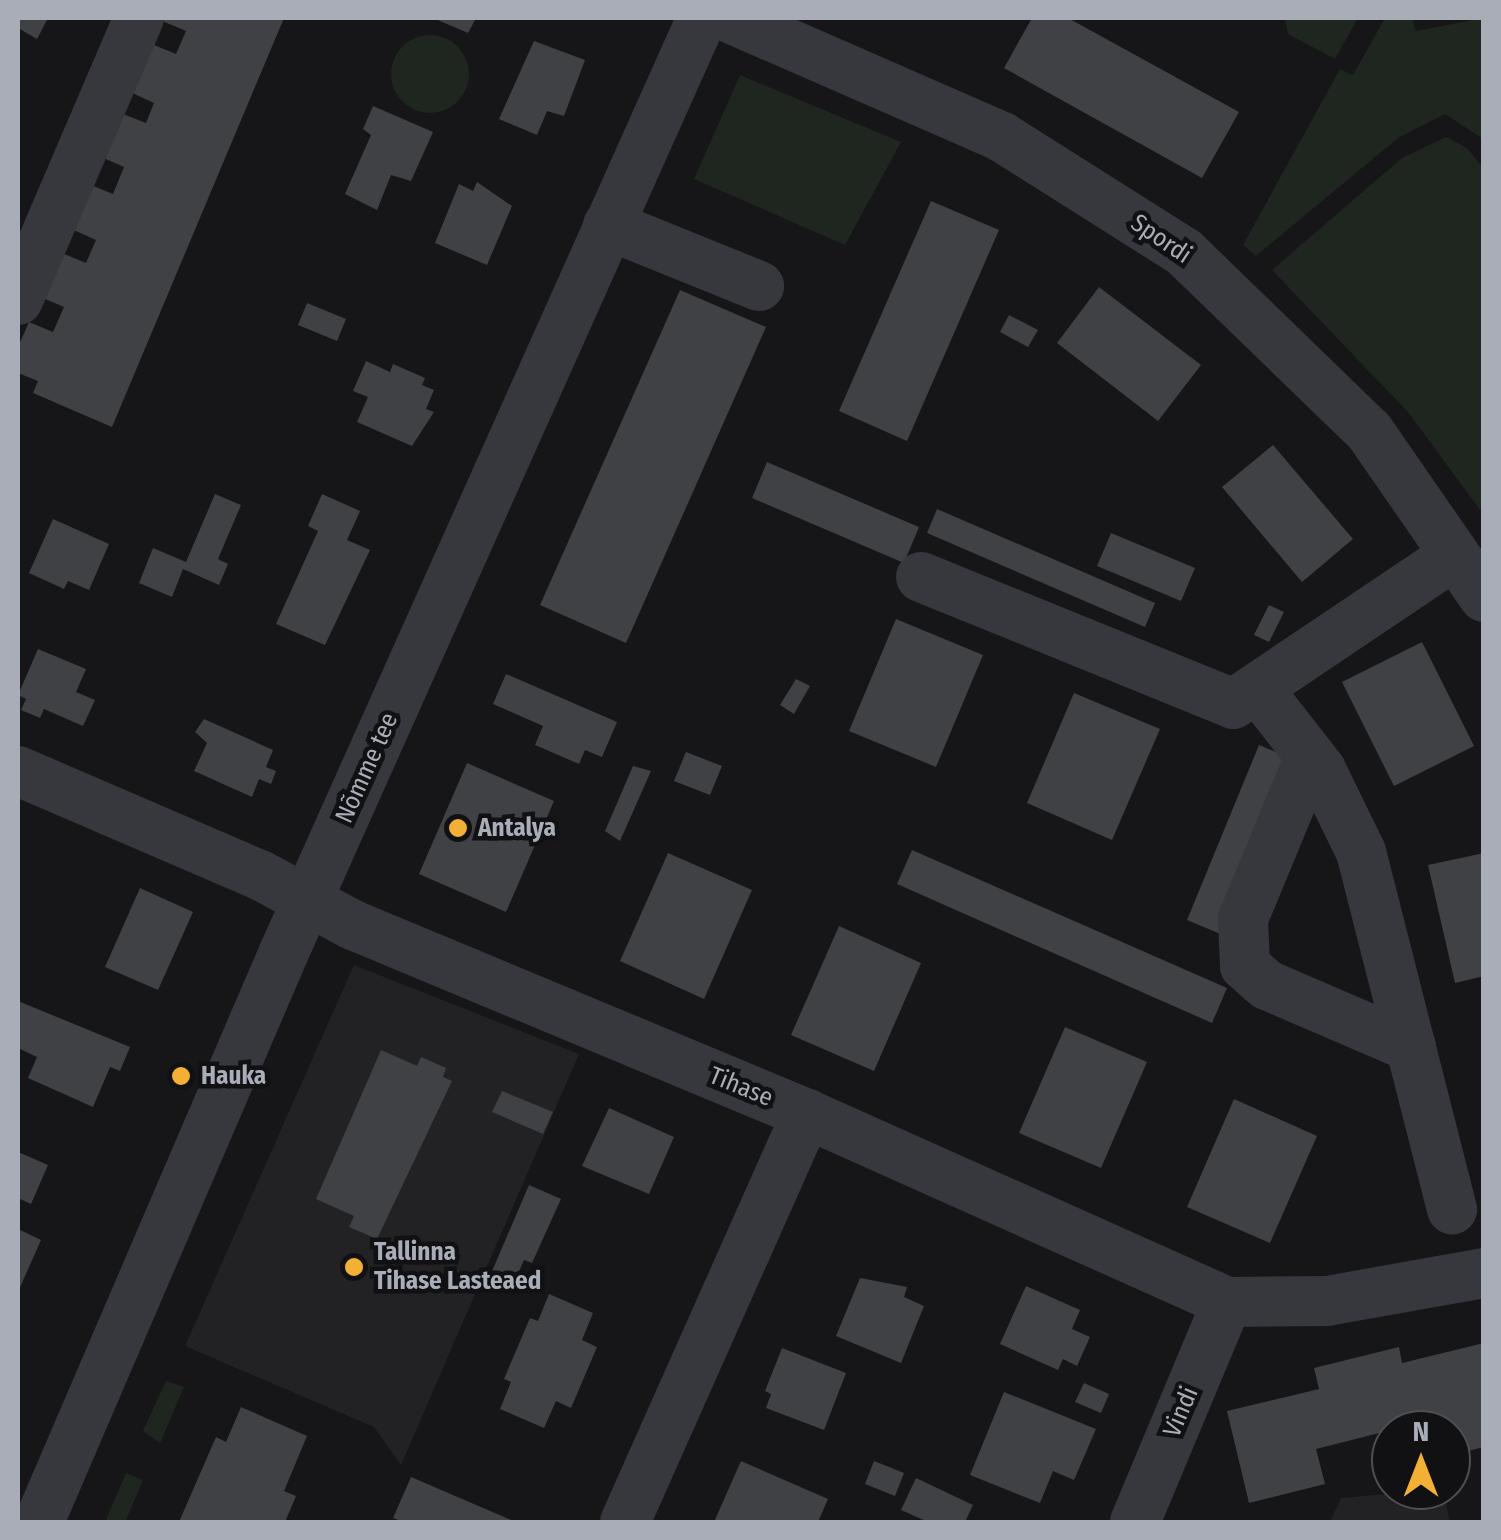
<!DOCTYPE html>
<html>
<head>
<meta charset="utf-8">
<style>
  body { margin:0 }
  #map { position:relative; width:1501px; height:1540px; overflow:hidden; background:#161618; font-family:"Fira Sans Condensed",sans-serif }
  div>[style] { position:absolute }
  .built>* { inset:0; background:#222225 }
  .green>* { inset:0; background:#1e261f }
  .round { border-radius:50% }
  .building>* { inset:0; background:#404145 }
  .minor>* { height:50px; margin:-25px; padding:0 25px; transform-origin:25px; border-radius:25px; background:#37383d }
  .dots>* { width:28px; height:28px; translate:-50% -50%; box-sizing:border-box; border:5px solid #111113; border-radius:50% }
  span { translate:-50% -50%; white-space:nowrap; text-align:center; line-height:1.15; -webkit-text-stroke:9px #111113; paint-order:stroke }
  .street-label { font-size:25px; color:#a8adb8 }
  .poi-label { font-size:25px; color:#a8adb8; font-weight:700 }
  .left { translate:0 -50%; text-align:left }
  .frame { position:absolute; inset:0; border:20px solid #a8adb8; pointer-events:none }
  .north { position:absolute; left:1371px; top:1410px; width:100px; height:100px; box-sizing:border-box; background:#111113; border:2px solid #4d4f55; border-radius:50%; rotate:0deg; font-size:28px; font-weight:700; line-height:40px; text-align:center; color:#a8adb8 }
  .north::after { content:''; display:block; margin:auto; width:35px; height:45px; background:#f2b134; clip-path:polygon(50% 0,100% 100%,50% 72%,0 100%) }
</style>
</head>
<body>
<div id="map">
  <div class="built">
    <div style="clip-path:polygon(354px 965px,579px 1054px,401px 1465px,374px 1427px,185px 1346px)"></div>
    <div style="clip-path:polygon(1431px 1490px,1443px 1490px,1450px 1522px,1330px 1522px,1341px 1498px)"></div>
  </div>
  <div class="green">
    <div style="clip-path:polygon(1358px 18px,1335px 59px,1288px 34px,1285px 19px)"></div>
    <div style="clip-path:polygon(1385px 18px,1412px 18px,1416px 31px,1483px 18px,1483px 139px,1445px 114px,1398px 138px,1256px 256px,1243px 245px,1340px 69px,1353px 75px)"></div>
    <div class="round" style="left:391px;top:35px;width:78px;height:78px"></div>
    <div style="clip-path:polygon(740px 75px,901px 142px,845px 245px,694px 179px)"></div>
    <div style="clip-path:polygon(1446px 137px,1467px 148px,1483px 168px,1483px 514px,1408px 412px,1272px 270px,1402px 158px)"></div>
    <div style="clip-path:polygon(166px 1381px,184px 1387px,160px 1443px,143px 1431px)"></div>
    <div style="clip-path:polygon(126px 1473px,143px 1480px,125px 1522px,105px 1522px)"></div>
  </div>
  <div class="building">
    <div style="clip-path:polygon(18px 18px,48px 18px,37px 39px,18px 28px)"></div>
    <div style="clip-path:polygon(155px 18px,284px 18px,112px 427px,33px 393px,38px 381px,18px 373px,18px 347px,29px 322px,53px 332px,64px 307px,38px 296px,57px 251px,86px 263px,96px 240px,67px 227px,86px 183px,113px 194px,124px 167px,99px 156px,118px 112px,146px 123px,154px 103px,128px 91px,149px 43px,176px 54px,186px 31px)"></div>
    <div style="clip-path:polygon(433px 18px,476px 18px,468px 33px)"></div>
    <div style="clip-path:polygon(1032px 18px,1068px 18px,1239px 112px,1202px 178px,1004px 68px)"></div>
    <div style="clip-path:polygon(534px 41px,585px 60px,564px 116px,547px 111px,537px 135px,499px 119px)"></div>
    <div style="clip-path:polygon(373px 106px,433px 132px,411px 181px,391px 175px,377px 210px,345px 194px,371px 135px,363px 129px)"></div>
    <div style="clip-path:polygon(477px 182px,512px 206px,487px 265px,435px 243px,459px 184px,473px 191px)"></div>
    <div style="clip-path:polygon(931px 201px,999px 230px,907px 441px,839px 411px)"></div>
    <div style="clip-path:polygon(1099px 287px,1201px 365px,1158px 421px,1057px 343px)"></div>
    <div style="clip-path:polygon(680px 290px,766px 327px,626px 643px,540px 605px)"></div>
    <div style="clip-path:polygon(307px 303px,346px 319px,337px 341px,298px 325px)"></div>
    <div style="clip-path:polygon(1009px 315px,1038px 330px,1028px 347px,1000px 332px)"></div>
    <div style="clip-path:polygon(366px 361px,390px 372px,393px 364px,425px 378px,422px 385px,434px 390px,426px 409px,434px 412px,412px 446px,357px 422px,368px 397px,353px 391px)"></div>
    <div style="clip-path:polygon(1273px 445px,1353px 539px,1302px 582px,1222px 487px)"></div>
    <div style="clip-path:polygon(767px 462px,919px 527px,904px 563px,752px 498px)"></div>
    <div style="clip-path:polygon(215px 494px,241px 505px,218px 559px,228px 564px,219px 585px,183px 569px,172px 597px,139px 583px,153px 548px,186px 562px)"></div>
    <div style="clip-path:polygon(322px 494px,360px 511px,347px 540px,370px 550px,325px 645px,276px 624px,318px 531px,308px 526px)"></div>
    <div style="clip-path:polygon(937px 509px,1155px 603px,1145px 627px,927px 533px)"></div>
    <div style="clip-path:polygon(53px 519px,109px 544px,89px 590px,68px 581px,64px 589px,29px 573px)"></div>
    <div style="clip-path:polygon(1111px 533px,1195px 568px,1181px 601px,1097px 566px)"></div>
    <div style="clip-path:polygon(1269px 605px,1284px 612px,1269px 642px,1254px 635px)"></div>
    <div style="clip-path:polygon(896px 619px,983px 655px,936px 767px,849px 731px)"></div>
    <div style="clip-path:polygon(1422px 642px,1474px 746px,1394px 786px,1342px 682px)"></div>
    <div style="clip-path:polygon(38px 649px,86px 669px,76px 692px,95px 700px,83px 726px,44px 709px,40px 718px,21px 710px,26px 699px,18px 695px)"></div>
    <div style="clip-path:polygon(506px 674px,617px 722px,602px 757px,585px 750px,579px 764px,535px 745px,543px 726px,493px 704px)"></div>
    <div style="clip-path:polygon(796px 679px,810px 686px,794px 714px,780px 705px)"></div>
    <div style="clip-path:polygon(1074px 693px,1160px 729px,1112px 840px,1027px 803px)"></div>
    <div style="clip-path:polygon(204px 719px,273px 750px,266px 767px,276px 771px,271px 784px,259px 779px,252px 797px,194px 771px,207px 743px,195px 732px)"></div>
    <div style="clip-path:polygon(1259px 745px,1295px 760px,1223px 935px,1187px 920px)"></div>
    <div style="clip-path:polygon(686px 752px,722px 766px,710px 795px,674px 781px)"></div>
    <div style="clip-path:polygon(467px 763px,554px 801px,506px 912px,419px 874px)"></div>
    <div style="clip-path:polygon(633px 766px,651px 771px,620px 841px,605px 831px)"></div>
    <div style="clip-path:polygon(912px 850px,1227px 988px,1212px 1023px,897px 884px)"></div>
    <div style="clip-path:polygon(668px 853px,752px 890px,704px 999px,620px 961px)"></div>
    <div style="clip-path:polygon(1484px 853px,1484px 976px,1455px 983px,1428px 865px)"></div>
    <div style="clip-path:polygon(140px 888px,193px 912px,158px 990px,105px 967px)"></div>
    <div style="clip-path:polygon(839px 926px,921px 963px,874px 1071px,791px 1035px)"></div>
    <div style="clip-path:polygon(18px 1001px,130px 1047px,120px 1071px,110px 1067px,93px 1107px,28px 1078px,37px 1057px,18px 1048px)"></div>
    <div style="clip-path:polygon(1065px 1027px,1147px 1062px,1101px 1168px,1019px 1133px)"></div>
    <div style="clip-path:polygon(381px 1050px,417px 1066px,421px 1057px,446px 1068px,443px 1077px,452px 1081px,377px 1239px,349px 1227px,354px 1216px,316px 1199px)"></div>
    <div style="clip-path:polygon(502px 1091px,553px 1112px,543px 1134px,492px 1112px)"></div>
    <div style="clip-path:polygon(1234px 1099px,1317px 1136px,1270px 1243px,1187px 1207px)"></div>
    <div style="clip-path:polygon(609px 1108px,674px 1137px,649px 1194px,582px 1166px)"></div>
    <div style="clip-path:polygon(18px 1152px,48px 1165px,31px 1204px,18px 1198px)"></div>
    <div style="clip-path:polygon(529px 1185px,561px 1199px,532px 1263px,524px 1260px,513px 1285px,490px 1276px)"></div>
    <div style="clip-path:polygon(18px 1229px,41px 1240px,18px 1292px)"></div>
    <div style="clip-path:polygon(860px 1278px,907px 1287px,904px 1297px,924px 1306px,901px 1363px,836px 1336px)"></div>
    <div style="clip-path:polygon(1026px 1286px,1080px 1310px,1072px 1329px,1090px 1337px,1077px 1366px,1063px 1359px,1058px 1370px,1000px 1344px)"></div>
    <div style="clip-path:polygon(549px 1294px,593px 1313px,582px 1340px,597px 1347px,571px 1408px,556px 1401px,544px 1428px,500px 1409px,511px 1382px,504px 1379px,530px 1318px,538px 1321px)"></div>
    <div style="clip-path:polygon(1484px 1343px,1484px 1447px,1451px 1455px,1451px 1430px,1440px 1430px,1438px 1420px,1391px 1430px,1316px 1449px,1325px 1484px,1249px 1503px,1227px 1411px,1319px 1389px,1314px 1368px,1399px 1347px,1402px 1363px)"></div>
    <div style="clip-path:polygon(782px 1348px,846px 1373px,824px 1430px,766px 1408px,771px 1394px,765px 1391px)"></div>
    <div style="clip-path:polygon(1084px 1383px,1109px 1394px,1101px 1413px,1075px 1402px)"></div>
    <div style="clip-path:polygon(1004px 1392px,1096px 1429px,1074px 1480px,1053px 1471px,1040px 1503px,970px 1475px)"></div>
    <div style="clip-path:polygon(241px 1407px,307px 1436px,284px 1491px,296px 1496px,285px 1522px,179px 1522px,216px 1437px,226px 1442px)"></div>
    <div style="clip-path:polygon(741px 1461px,828px 1499px,818px 1522px,714px 1522px)"></div>
    <div style="clip-path:polygon(874px 1461px,904px 1473px,895px 1496px,865px 1484px)"></div>
    <div style="clip-path:polygon(411px 1477px,516px 1522px,404px 1522px,393px 1518px)"></div>
    <div style="clip-path:polygon(916px 1478px,973px 1505px,965px 1522px,928px 1522px,901px 1510px)"></div>
  </div>
  <div class="minor">
    <div style="left:730px;top:18px;width:297px;rotate:23.6deg"></div>
    <div style="left:1002px;top:137px;width:215px;rotate:32.3deg"></div>
    <div style="left:1184px;top:252px;width:257px;rotate:44.1deg"></div>
    <div style="left:1369px;top:431px;width:202px;rotate:55.3deg"></div>
    <div style="left:608px;top:225px;width:163px;rotate:22deg"></div>
    <div style="left:18px;top:300px;width:307px;rotate:-66.8deg"></div>
    <div style="left:921px;top:577px;width:337px;rotate:22.1deg"></div>
    <div style="left:1233px;top:704px;width:267px;rotate:-33.9deg"></div>
    <div style="left:1257px;top:688px;width:104px;rotate:52deg"></div>
    <div style="left:1321px;top:770px;width:91px;rotate:64deg"></div>
    <div style="left:1361px;top:852px;width:369px;rotate:75.7deg"></div>
    <div style="left:1310px;top:757px;width:175px;rotate:112.5deg"></div>
    <div style="left:1243px;top:919px;width:47px;rotate:87.6deg"></div>
    <div style="left:1245px;top:966px;width:29px;rotate:41deg"></div>
    <div style="left:1267px;top:985px;width:157px;rotate:23.3deg"></div>
    <div style="left:18px;top:771px;width:263px;rotate:23.3deg"></div>
    <div style="left:260px;top:875px;width:106px;rotate:28.3deg"></div>
    <div style="left:353px;top:925px;width:492px;rotate:22.6deg"></div>
    <div style="left:807px;top:1114px;width:460px;rotate:24.1deg"></div>
    <div style="left:1227px;top:1302px;width:100px;rotate:-0.6deg"></div>
    <div style="left:1327px;top:1301px;width:159px;rotate:-10.1deg"></div>
    <div style="left:39px;top:1522px;width:620px;rotate:-66.74deg"></div>
    <div style="left:284px;top:952px;width:1023px;rotate:-65.89deg"></div>
    <div style="left:625px;top:1522px;width:447px;rotate:-66deg"></div>
    <div style="left:1135px;top:1522px;width:238px;rotate:-67.3deg"></div>
  </div>
  <div class="dots">
    <div style="left:458px;top:828px;background:#f2b134"></div>
    <div style="left:181px;top:1076px;background:#f2b134"></div>
    <div style="left:354px;top:1267px;background:#f2b134"></div>
  </div>
  <div class="street-label">
    <span style="left:1161px;top:239px;rotate:34deg">Spordi</span>
    <span style="left:367px;top:768px;rotate:-66deg">Nõmme tee</span>
    <span style="left:741px;top:1087px;rotate:22deg">Tihase</span>
    <span style="left:1181px;top:1412px;rotate:-67deg">Vindi</span>
  </div>
  <div class="poi-label">
    <span class="left" style="left:478px;top:828px">Antalya</span>
    <span class="left" style="left:201px;top:1076px">Hauka</span>
    <span class="left" style="left:374px;top:1267px">Tallinna<br>Tihase Lasteaed</span>
  </div>
  <div class="frame"></div>
  <div class="north">N</div>
</div>
</body>
</html>
